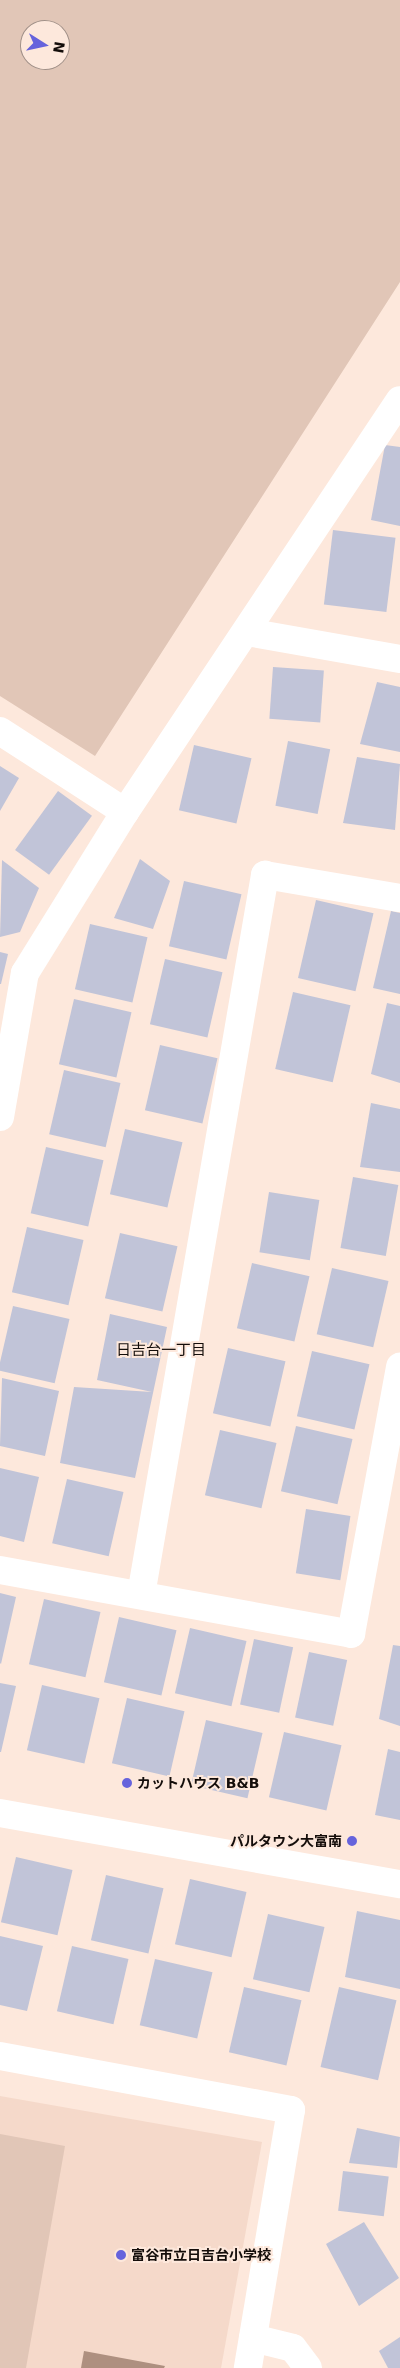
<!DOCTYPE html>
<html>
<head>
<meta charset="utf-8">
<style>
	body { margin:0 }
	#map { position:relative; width:400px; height:2368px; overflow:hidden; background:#fde8dc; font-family:"DejaVu Sans","Noto Sans JP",sans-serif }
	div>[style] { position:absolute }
	.built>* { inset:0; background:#f5d9ca }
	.green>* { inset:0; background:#e1c6b7 }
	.water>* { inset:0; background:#ae9080 }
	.building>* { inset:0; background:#c1c4d8; transform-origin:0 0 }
	.minor>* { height:28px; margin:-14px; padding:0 14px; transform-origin:14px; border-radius:14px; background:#fff }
	.tertiary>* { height:28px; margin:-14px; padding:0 14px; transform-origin:14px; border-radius:14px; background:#fff }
	.dots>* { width:14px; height:14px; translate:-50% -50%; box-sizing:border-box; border:2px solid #fde8dc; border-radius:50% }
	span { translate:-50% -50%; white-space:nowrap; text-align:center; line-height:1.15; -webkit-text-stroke:4px #fde8dc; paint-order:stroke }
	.poi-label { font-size:14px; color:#140d0a; font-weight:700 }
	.left { translate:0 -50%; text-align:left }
	.right { translate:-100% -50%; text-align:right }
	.neighbourhood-label { font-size:15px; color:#140d0a }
	.north { position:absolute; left:20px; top:20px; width:50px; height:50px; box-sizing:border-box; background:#fde8dc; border:1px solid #a09088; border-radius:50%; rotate:100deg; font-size:14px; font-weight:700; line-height:20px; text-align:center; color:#140d0a }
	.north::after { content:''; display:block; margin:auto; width:18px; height:22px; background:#6663dc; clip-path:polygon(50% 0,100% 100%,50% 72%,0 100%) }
</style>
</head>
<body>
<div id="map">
	<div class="built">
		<i style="clip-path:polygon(0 2096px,262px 2142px,221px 2368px,0 2368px)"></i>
	</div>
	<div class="green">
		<i style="clip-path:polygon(evenodd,0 0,400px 0,400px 282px,95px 756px,0 696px,0 0,30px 30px,60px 30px,60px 60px,30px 60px,30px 30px)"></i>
		<i style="clip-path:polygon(0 2134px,65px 2146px,26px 2368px,0 2368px)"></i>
	</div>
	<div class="water">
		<i style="clip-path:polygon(84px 2351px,165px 2366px,164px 2368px,81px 2368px)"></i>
	</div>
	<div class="building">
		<i style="clip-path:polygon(385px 445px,400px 447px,400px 526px,371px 520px)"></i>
		<i style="left:333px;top:530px;width:63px;height:75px;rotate:7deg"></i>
		<i style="left:273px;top:667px;width:51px;height:52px;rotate:4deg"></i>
		<i style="clip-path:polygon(377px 682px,400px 687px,400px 752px,360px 744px)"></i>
		<i style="left:288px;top:741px;width:43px;height:66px;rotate:11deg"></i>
		<i style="left:194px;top:745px;width:59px;height:67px;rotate:13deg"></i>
		<i style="clip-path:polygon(357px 757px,400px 764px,395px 830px,343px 823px)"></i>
		<i style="clip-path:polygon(0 766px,19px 778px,0 811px)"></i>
		<i style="left:58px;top:791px;width:42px;height:73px;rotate:36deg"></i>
		<i style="clip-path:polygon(140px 859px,170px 881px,153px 929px,114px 918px)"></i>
		<i style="clip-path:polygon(2px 860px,39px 888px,20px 932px,0 937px)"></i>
		<i style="left:184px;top:881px;width:59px;height:67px;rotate:13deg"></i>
		<i style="left:316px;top:900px;width:59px;height:80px;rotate:13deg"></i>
		<i style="clip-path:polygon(391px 911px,400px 913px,400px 994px,373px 988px)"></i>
		<i style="left:90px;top:924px;width:59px;height:67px;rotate:13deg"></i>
		<i style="clip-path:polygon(0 952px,8px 954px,1px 984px,0 984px)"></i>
		<i style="left:165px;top:959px;width:59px;height:67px;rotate:13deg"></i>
		<i style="left:293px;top:992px;width:59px;height:79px;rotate:13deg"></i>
		<i style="left:74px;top:999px;width:59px;height:67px;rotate:13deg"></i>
		<i style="clip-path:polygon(387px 1003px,400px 1006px,400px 1083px,371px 1074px)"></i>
		<i style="left:160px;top:1045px;width:59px;height:67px;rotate:13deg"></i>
		<i style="left:64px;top:1070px;width:58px;height:66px;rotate:13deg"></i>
		<i style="clip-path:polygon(371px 1103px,400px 1109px,400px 1172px,360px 1167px)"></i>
		<i style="left:125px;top:1129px;width:59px;height:67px;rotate:13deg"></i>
		<i style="left:46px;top:1147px;width:59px;height:68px;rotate:13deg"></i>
		<i style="left:353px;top:1177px;width:46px;height:72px;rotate:10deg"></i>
		<i style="left:269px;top:1192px;width:51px;height:61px;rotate:9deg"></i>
		<i style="left:27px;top:1227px;width:58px;height:67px;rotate:13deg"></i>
		<i style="left:120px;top:1233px;width:59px;height:67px;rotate:13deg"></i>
		<i style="left:252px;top:1263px;width:59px;height:67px;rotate:13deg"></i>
		<i style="left:332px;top:1268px;width:58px;height:68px;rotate:13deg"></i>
		<i style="left:13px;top:1306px;width:58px;height:66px;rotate:13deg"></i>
		<i style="clip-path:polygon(110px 1314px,167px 1327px,135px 1478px,60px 1463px,74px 1387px,152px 1392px,97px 1380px)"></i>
		<i style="left:228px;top:1348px;width:59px;height:67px;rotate:13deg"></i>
		<i style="left:312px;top:1351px;width:59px;height:67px;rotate:13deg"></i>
		<i style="clip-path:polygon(2px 1378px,59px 1391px,45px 1456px,0 1446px)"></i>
		<i style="left:296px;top:1426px;width:58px;height:67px;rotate:13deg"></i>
		<i style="left:220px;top:1430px;width:58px;height:67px;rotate:13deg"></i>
		<i style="clip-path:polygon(0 1468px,39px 1477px,24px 1542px,0 1536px)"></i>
		<i style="left:67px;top:1479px;width:58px;height:66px;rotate:13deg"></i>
		<i style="left:306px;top:1509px;width:45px;height:65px;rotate:9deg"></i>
		<i style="clip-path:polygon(0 1593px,16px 1597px,1px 1664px,0 1663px)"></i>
		<i style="left:44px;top:1599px;width:58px;height:67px;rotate:13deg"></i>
		<i style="left:119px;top:1617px;width:59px;height:67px;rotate:13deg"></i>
		<i style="left:190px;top:1628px;width:58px;height:67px;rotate:13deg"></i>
		<i style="left:254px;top:1639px;width:40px;height:67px;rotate:12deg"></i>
		<i style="clip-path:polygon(393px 1645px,400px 1646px,400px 1726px,379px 1719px)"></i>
		<i style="left:309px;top:1652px;width:39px;height:67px;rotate:12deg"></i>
		<i style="clip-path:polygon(0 1683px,16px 1686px,1px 1752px,0 1752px)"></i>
		<i style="left:42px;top:1685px;width:59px;height:67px;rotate:13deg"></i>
		<i style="left:127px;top:1698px;width:59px;height:67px;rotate:13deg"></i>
		<i style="left:206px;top:1720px;width:58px;height:67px;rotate:13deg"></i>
		<i style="left:284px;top:1732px;width:59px;height:67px;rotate:13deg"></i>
		<i style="clip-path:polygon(388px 1749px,400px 1752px,400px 1820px,375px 1815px)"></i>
		<i style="left:16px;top:1857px;width:58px;height:67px;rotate:13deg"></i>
		<i style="left:106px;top:1875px;width:59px;height:67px;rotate:13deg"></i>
		<i style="left:190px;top:1879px;width:58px;height:67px;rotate:13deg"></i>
		<i style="clip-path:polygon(357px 1911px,400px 1920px,400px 1989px,345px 1977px)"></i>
		<i style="left:268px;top:1914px;width:58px;height:67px;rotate:13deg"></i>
		<i style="clip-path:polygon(0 1936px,43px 1946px,27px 2011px,0 2005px)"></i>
		<i style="left:72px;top:1946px;width:58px;height:67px;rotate:13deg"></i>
		<i style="left:155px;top:1959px;width:59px;height:68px;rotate:13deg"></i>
		<i style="left:244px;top:1987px;width:59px;height:67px;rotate:13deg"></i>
		<i style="left:339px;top:1987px;width:59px;height:82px;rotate:13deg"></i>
		<i style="clip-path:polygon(357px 2128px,400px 2137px,397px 2168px,349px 2163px)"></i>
		<i style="left:343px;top:2171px;width:46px;height:40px;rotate:7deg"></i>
		<i style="clip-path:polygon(364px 2222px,399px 2278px,359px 2306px,326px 2244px)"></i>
		<i style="clip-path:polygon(400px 2337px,400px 2368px,388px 2368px,379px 2351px)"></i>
	</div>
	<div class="minor">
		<i style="left:247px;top:632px;width:155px;rotate:10deg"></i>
		<i style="left:0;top:731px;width:149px;rotate:32.9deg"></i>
		<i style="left:0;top:1117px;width:146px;rotate:-80.2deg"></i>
		<i style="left:25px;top:973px;width:190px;rotate:-58.2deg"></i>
		<i style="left:125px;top:812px;width:495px;rotate:-56.3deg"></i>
		<i style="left:0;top:1570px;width:357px;rotate:10.3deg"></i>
		<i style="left:351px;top:1634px;width:272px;rotate:-79.6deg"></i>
		<i style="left:141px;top:1595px;width:731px;rotate:-80.23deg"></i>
		<i style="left:265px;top:875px;width:137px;rotate:9.7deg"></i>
		<i style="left:0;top:2056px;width:296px;rotate:10.5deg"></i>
		<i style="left:291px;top:2110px;width:262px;rotate:99.5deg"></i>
		<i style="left:253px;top:2338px;width:41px;rotate:14deg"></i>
		<i style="left:293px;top:2348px;width:25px;rotate:53deg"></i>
	</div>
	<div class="tertiary">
		<i style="left:0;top:1813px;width:406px;rotate:10.1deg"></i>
	</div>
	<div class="dots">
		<i style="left:127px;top:1783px;background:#6663dc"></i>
		<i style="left:352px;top:1841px;background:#6663dc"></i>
		<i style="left:121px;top:2255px;background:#6663dc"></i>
	</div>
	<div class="poi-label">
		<span class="left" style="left:137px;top:1783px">カットハウス B&amp;B</span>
		<span class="right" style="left:342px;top:1841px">パルタウン大富南</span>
		<span class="left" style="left:131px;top:2255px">富谷市立日吉台小学校</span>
	</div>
	<div class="neighbourhood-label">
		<span style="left:161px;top:1351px">日吉台一丁目</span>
	</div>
	<div class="north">N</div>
</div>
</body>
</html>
